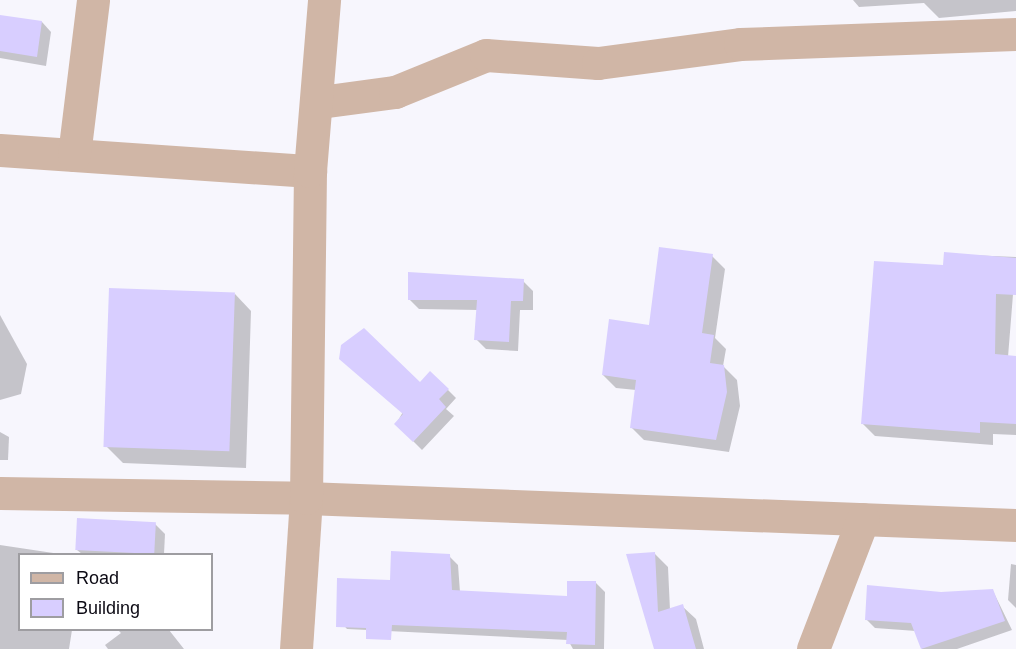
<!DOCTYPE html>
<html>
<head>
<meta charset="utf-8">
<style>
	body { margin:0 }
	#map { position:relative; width:1016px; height:649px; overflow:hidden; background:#f7f6fd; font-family:Arial,sans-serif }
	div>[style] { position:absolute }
	.shadow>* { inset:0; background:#0003 }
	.building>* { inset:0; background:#d8ceff; transform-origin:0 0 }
	.minor>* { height:33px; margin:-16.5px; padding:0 16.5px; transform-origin:16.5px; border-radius:16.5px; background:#d0b6a6 }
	span { translate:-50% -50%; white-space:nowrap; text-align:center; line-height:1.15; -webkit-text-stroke:4.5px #fff; paint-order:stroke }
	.legend { position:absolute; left:18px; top:553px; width:195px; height:78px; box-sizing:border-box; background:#fff; border:2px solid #9e9da1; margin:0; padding:8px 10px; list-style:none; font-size:18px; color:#0c0a14 }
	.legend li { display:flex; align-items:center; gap:12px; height:30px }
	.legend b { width:30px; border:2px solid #9e9da1 }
</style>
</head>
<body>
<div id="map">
	<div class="shadow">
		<i style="clip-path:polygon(853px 0,1016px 0,1016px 11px,939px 18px,924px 3px,859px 7px)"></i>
		<i style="clip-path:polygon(0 16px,42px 22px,51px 32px,46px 66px,0 58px)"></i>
		<i style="clip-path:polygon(946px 254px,1016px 257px,1008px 357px,1016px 357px,1016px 435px,993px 434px,993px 445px,875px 436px,862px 423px,945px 267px)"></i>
		<i style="clip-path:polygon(712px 256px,725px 269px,715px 338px,726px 349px,723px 366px,737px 380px,740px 406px,729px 452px,644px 440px,631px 427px,636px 390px,616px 388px,603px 375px)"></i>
		<i style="clip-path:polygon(523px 281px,533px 291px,533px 310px,520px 310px,518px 351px,486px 349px,476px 339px,478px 310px,419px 309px,409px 299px)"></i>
		<i style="clip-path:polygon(235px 294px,251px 311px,246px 468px,123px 463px,106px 446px)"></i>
		<i style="clip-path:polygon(0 315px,27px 364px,21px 394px,0 400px)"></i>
		<i style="clip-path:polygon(419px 384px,448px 390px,456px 398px,446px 409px,454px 416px,422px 450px,396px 424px)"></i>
		<i style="clip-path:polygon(0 432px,9px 437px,8px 460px,0 460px)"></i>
		<i style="clip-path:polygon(155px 524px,165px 534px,164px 554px,82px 554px,77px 550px)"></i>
		<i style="clip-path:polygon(0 545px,60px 554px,20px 554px,20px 630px,72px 630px,69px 649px,0 649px)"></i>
		<i style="clip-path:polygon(654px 553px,668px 567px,670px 610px,682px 606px,696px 619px,704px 649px,659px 649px)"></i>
		<i style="clip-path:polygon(449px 556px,458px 565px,460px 592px,569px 597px,596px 583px,605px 592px,604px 649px,573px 649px,568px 640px,347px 629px,338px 619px,391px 581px)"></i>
		<i style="clip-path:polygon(1011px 564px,1016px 565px,1016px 608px,1008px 600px)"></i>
		<i style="clip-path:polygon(993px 591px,1012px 630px,957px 649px,922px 649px,916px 631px,875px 628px,866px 619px,941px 593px)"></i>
		<i style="clip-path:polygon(118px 630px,169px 630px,184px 649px,108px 649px,105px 645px,121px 633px)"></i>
	</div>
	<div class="building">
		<i style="clip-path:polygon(0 15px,42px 21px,37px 57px,0 51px)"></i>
		<i style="clip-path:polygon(659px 247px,713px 254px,702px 333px,714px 335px,710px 363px,724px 365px,727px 392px,716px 440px,630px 428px,636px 380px,602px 375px,609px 319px,649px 325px)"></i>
		<i style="clip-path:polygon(944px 252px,1016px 258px,1016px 295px,996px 294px,995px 354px,1016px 356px,1016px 424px,980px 422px,980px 433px,861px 424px,874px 261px,943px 265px)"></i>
		<i style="clip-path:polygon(408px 272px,524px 279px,523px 301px,511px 301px,509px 342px,474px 340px,477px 300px,408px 300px)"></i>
		<i style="left:109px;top:288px;width:126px;height:159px;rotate:2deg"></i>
		<i style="clip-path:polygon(364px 328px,420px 382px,430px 371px,449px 389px,439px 399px,446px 407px,413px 442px,394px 424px,403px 414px,339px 359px,341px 345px)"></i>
		<i style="left:77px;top:518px;width:79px;height:32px;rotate:3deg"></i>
		<i style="clip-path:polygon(391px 551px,450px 554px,452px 590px,567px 596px,567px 581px,596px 581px,595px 645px,566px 644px,567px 632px,392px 625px,391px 640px,366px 639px,366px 628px,336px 627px,337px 578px,390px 580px)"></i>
		<i style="clip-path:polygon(655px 552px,658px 612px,683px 604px,696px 649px,654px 649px,626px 554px)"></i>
		<i style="clip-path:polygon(867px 585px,941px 592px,993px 589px,1005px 621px,921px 649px,911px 623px,865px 620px)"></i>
	</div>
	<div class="minor">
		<i style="left:320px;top:102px;width:76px;rotate:-7.6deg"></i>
		<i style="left:395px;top:92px;width:98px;rotate:-22.1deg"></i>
		<i style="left:486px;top:55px;width:112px;rotate:4.1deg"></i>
		<i style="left:598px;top:63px;width:143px;rotate:-7.6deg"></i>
		<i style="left:740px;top:44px;width:276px;rotate:-2.1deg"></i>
		<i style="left:0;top:150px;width:311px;rotate:3.9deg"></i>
		<i style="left:74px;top:155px;width:156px;rotate:-83deg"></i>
		<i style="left:0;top:493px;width:306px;rotate:0.9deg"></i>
		<i style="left:306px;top:498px;width:711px;rotate:2.18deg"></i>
		<i style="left:296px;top:649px;width:151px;rotate:-86.2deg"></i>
		<i style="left:306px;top:498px;width:327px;rotate:-89.3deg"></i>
		<i style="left:310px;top:171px;width:172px;rotate:-85.3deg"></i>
		<i style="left:813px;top:649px;width:139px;rotate:-69deg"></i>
	</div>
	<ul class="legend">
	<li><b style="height:8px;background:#d0b6a6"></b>Road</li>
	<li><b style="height:16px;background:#d8ceff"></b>Building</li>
	</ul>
</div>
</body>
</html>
